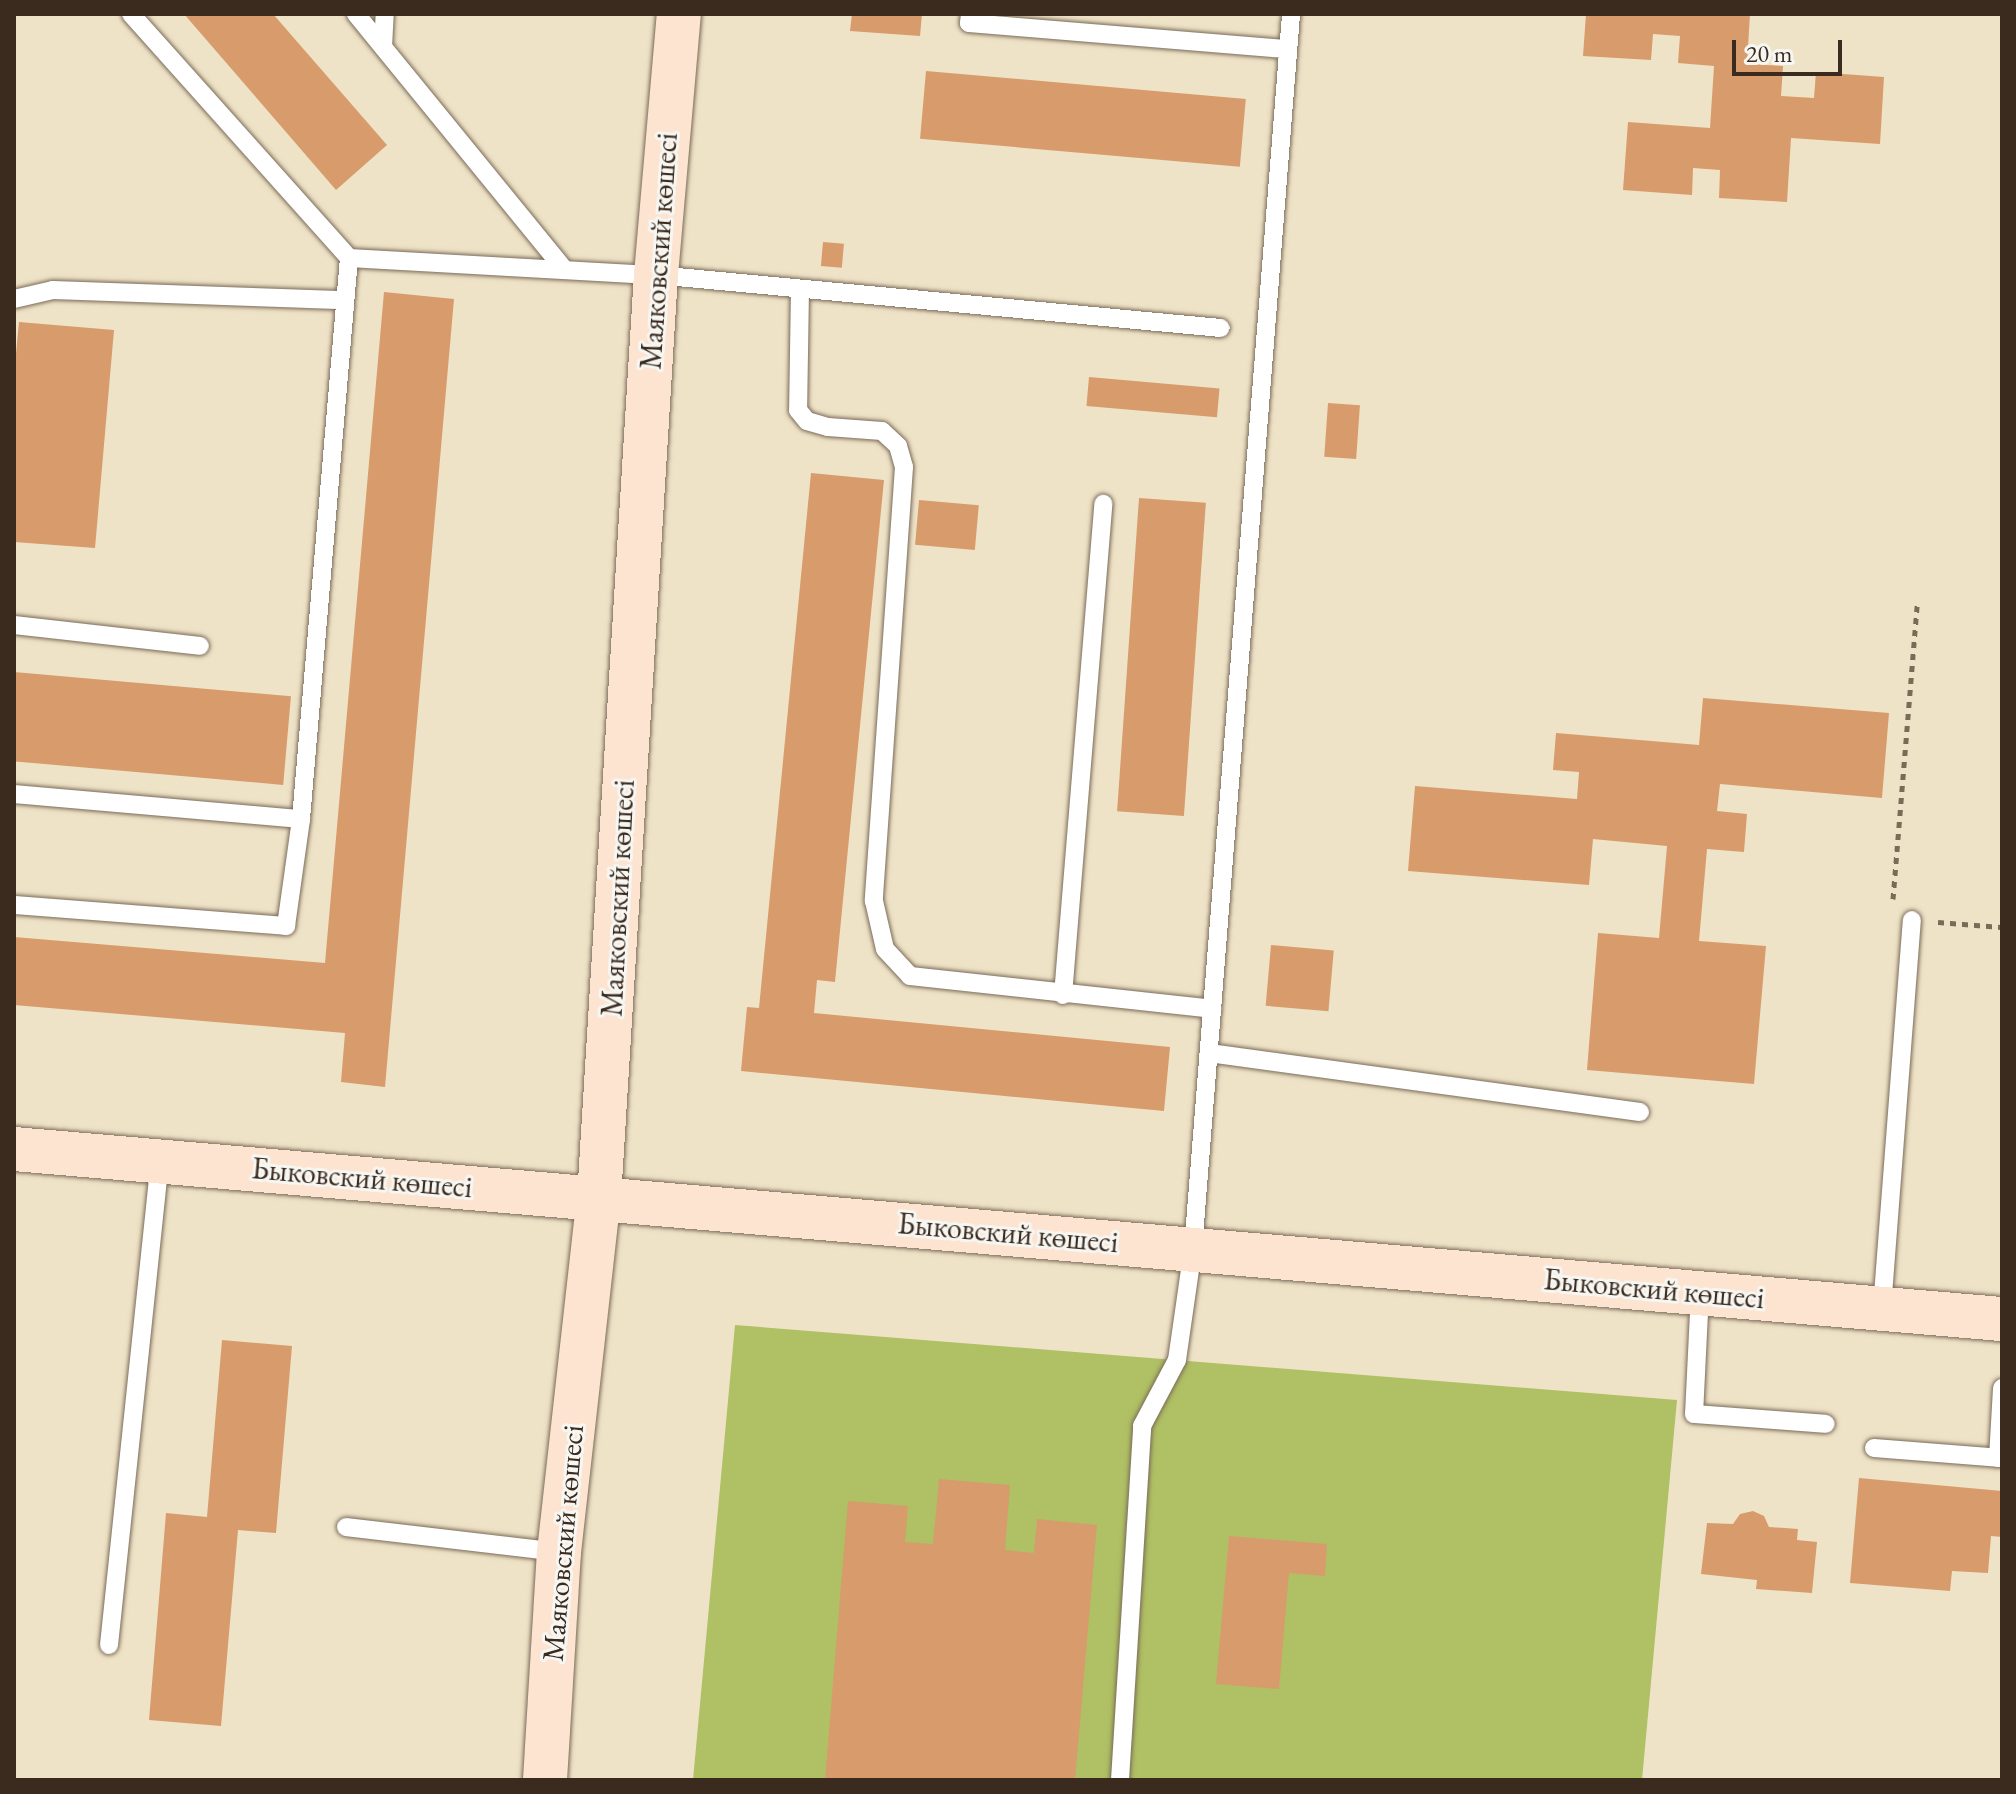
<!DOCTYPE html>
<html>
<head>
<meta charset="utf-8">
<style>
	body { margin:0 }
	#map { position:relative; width:2016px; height:1794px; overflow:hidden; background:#efe3c7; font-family:"EB Garamond",serif }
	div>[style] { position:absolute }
	.green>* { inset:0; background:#b0c064 }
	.building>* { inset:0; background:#d79b6c; transform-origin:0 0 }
	.path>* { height:5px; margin-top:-2.5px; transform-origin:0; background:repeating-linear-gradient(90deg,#7a6b59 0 6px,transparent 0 12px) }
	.roads { filter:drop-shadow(0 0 2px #7a6b59) drop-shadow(0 0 2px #7a6b59) }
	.lane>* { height:18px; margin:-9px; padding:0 9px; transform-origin:9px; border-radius:9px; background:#fff }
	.secondary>* { height:44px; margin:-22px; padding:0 22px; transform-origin:22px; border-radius:22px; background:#fde4d1 }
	span { translate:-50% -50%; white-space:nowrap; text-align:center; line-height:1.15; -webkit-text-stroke:6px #f6f6f2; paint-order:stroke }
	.street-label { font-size:30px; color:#3b2a1e }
	.frame { position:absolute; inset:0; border:16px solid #3b2a1e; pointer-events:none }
	.scale { position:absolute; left:1732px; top:40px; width:110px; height:36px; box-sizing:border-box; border:4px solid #3b2a1e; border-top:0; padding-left:10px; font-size:24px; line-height:28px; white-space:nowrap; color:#3b2a1e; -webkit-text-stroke:6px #f6f6f2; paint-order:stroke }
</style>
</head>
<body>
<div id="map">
	<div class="green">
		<i style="clip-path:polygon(735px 1325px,1677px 1400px,1642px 1780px,693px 1780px)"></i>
	</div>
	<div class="building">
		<i style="clip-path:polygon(184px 14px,273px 14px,387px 145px,336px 190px)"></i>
		<i style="clip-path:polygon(852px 14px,922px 14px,920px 36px,850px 31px)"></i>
		<i style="clip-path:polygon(1586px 14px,1750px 14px,1747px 64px,1783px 66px,1781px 96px,1814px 98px,1816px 72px,1884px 77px,1880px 144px,1791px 138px,1787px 202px,1719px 198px,1720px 170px,1693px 168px,1692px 195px,1623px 190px,1628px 122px,1710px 128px,1714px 66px,1678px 63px,1680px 36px,1653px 34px,1651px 60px,1583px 56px)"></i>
		<i style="left:926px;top:71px;width:321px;height:68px;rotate:5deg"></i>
		<i style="left:823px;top:242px;width:21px;height:24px;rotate:5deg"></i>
		<i style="clip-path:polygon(384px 292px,454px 299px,385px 1087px,341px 1082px,345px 1033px,14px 1005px,14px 937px,325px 963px)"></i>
		<i style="clip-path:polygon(19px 322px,114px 330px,95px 548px,14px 542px,14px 375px)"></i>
		<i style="left:1089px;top:377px;width:131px;height:29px;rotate:5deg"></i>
		<i style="left:1328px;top:403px;width:32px;height:54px;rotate:4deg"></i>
		<i style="clip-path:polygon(811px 473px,884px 480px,835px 982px,817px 980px,814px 1013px,1170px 1047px,1164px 1111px,741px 1071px,747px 1007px,759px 1008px)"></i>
		<i style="left:1139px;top:498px;width:67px;height:314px;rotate:4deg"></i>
		<i style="left:919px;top:500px;width:60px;height:45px;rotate:5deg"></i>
		<i style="left:14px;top:672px;width:278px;height:89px;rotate:5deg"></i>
		<i style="clip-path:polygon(1703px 698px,1889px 713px,1882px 798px,1720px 784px,1717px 811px,1747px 814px,1744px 852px,1707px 849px,1699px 941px,1766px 946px,1754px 1084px,1587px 1070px,1598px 933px,1659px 938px,1667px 846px,1593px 839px,1589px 885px,1408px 871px,1415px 786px,1577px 799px,1579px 772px,1553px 770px,1556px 733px,1699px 745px)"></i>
		<i style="left:1271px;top:945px;width:63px;height:61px;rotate:5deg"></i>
		<i style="clip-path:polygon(222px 1340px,292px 1346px,276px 1533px,238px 1530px,221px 1726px,149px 1720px,166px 1513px,207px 1517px)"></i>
		<i style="clip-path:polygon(1859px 1478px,2002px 1491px,2002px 1537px,1991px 1536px,1988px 1573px,1952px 1571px,1950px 1591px,1850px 1583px)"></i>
		<i style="clip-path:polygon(939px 1479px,1010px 1485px,1005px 1550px,1034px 1553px,1037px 1519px,1097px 1525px,1075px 1780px,825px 1780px,848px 1501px,908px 1506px,905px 1542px,933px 1544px)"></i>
		<i style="clip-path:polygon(1753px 1511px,1764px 1516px,1769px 1527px,1798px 1529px,1797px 1540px,1817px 1542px,1812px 1593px,1756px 1589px,1757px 1580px,1701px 1574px,1707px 1523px,1733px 1524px,1740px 1514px)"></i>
		<i style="clip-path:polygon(1229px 1536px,1327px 1544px,1325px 1576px,1289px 1573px,1279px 1689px,1216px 1684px)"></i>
	</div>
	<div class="path">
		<i style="left:1893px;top:899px;width:296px;rotate:-85.3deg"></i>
		<i style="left:1938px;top:922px;width:63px;rotate:4.5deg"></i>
	</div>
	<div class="roads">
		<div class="lane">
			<i style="left:131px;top:14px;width:327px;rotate:48.2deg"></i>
			<i style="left:349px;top:258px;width:307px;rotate:3.2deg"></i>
			<i style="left:656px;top:275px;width:567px;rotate:5.36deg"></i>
			<i style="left:356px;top:14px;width:330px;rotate:50.8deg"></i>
			<i style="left:970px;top:14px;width:9px;rotate:96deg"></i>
			<i style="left:969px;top:23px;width:320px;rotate:4.7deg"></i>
			<i style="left:383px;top:47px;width:33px;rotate:-87deg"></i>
			<i style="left:800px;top:289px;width:121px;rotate:90.9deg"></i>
			<i style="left:798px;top:410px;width:14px;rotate:51deg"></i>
			<i style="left:807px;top:421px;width:22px;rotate:16deg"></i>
			<i style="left:828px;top:427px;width:54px;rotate:4.2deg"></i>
			<i style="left:882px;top:431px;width:22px;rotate:43deg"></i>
			<i style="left:898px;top:446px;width:22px;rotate:74deg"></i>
			<i style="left:904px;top:467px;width:435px;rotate:94deg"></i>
			<i style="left:874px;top:901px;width:49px;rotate:77.1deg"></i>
			<i style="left:885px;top:949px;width:37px;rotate:47deg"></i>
			<i style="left:910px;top:976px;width:304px;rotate:6.2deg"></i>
			<i style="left:14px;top:299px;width:40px;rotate:-13deg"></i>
			<i style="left:53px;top:290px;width:292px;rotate:2deg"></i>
			<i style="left:14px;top:625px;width:187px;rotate:6.4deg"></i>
			<i style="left:14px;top:794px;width:288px;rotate:5deg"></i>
			<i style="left:14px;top:905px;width:273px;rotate:4.4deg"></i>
			<i style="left:286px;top:926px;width:108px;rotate:-82deg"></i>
			<i style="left:301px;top:819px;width:563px;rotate:-85.11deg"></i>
			<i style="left:1063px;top:995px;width:493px;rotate:-85.3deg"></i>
			<i style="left:1209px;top:1053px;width:435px;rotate:7.8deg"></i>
			<i style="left:1700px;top:1292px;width:122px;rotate:92.8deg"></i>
			<i style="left:1694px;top:1414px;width:132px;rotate:4.3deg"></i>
			<i style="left:1882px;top:1308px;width:389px;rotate:-85.6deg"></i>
			<i style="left:1874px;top:1448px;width:128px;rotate:4.5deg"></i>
			<i style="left:1998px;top:1458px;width:70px;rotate:-86.7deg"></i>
			<i style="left:346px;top:1527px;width:214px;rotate:6.7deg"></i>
			<i style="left:109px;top:1645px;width:487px;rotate:-84deg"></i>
			<i style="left:1120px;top:1780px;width:355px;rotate:-86.4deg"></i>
			<i style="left:1142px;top:1426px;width:75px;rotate:-62.1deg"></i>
			<i style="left:1177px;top:1360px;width:112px;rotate:-81.8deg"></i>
			<i style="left:1193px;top:1249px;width:1239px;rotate:-85.46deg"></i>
		</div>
		<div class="secondary">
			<i style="left:14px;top:1149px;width:1995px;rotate:4.89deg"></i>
			<i style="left:545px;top:1780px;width:228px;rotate:-86.5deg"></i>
			<i style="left:559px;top:1552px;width:356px;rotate:-83.6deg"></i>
			<i style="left:599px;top:1198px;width:925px;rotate:-86.47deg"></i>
			<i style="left:656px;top:275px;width:262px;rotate:-85deg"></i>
		</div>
	</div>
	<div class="street-label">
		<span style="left:659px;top:251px;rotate:-86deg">Маяковский көшесі</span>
		<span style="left:618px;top:898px;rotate:-87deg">Маяковский көшесі</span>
		<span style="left:362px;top:1178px;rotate:5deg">Быковский көшесі</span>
		<span style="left:1008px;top:1233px;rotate:5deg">Быковский көшесі</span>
		<span style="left:1654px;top:1289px;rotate:5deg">Быковский көшесі</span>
		<span style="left:563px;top:1543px;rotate:-85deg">Маяковский көшесі</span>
	</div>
	<div class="frame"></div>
	<div class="scale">20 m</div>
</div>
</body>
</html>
